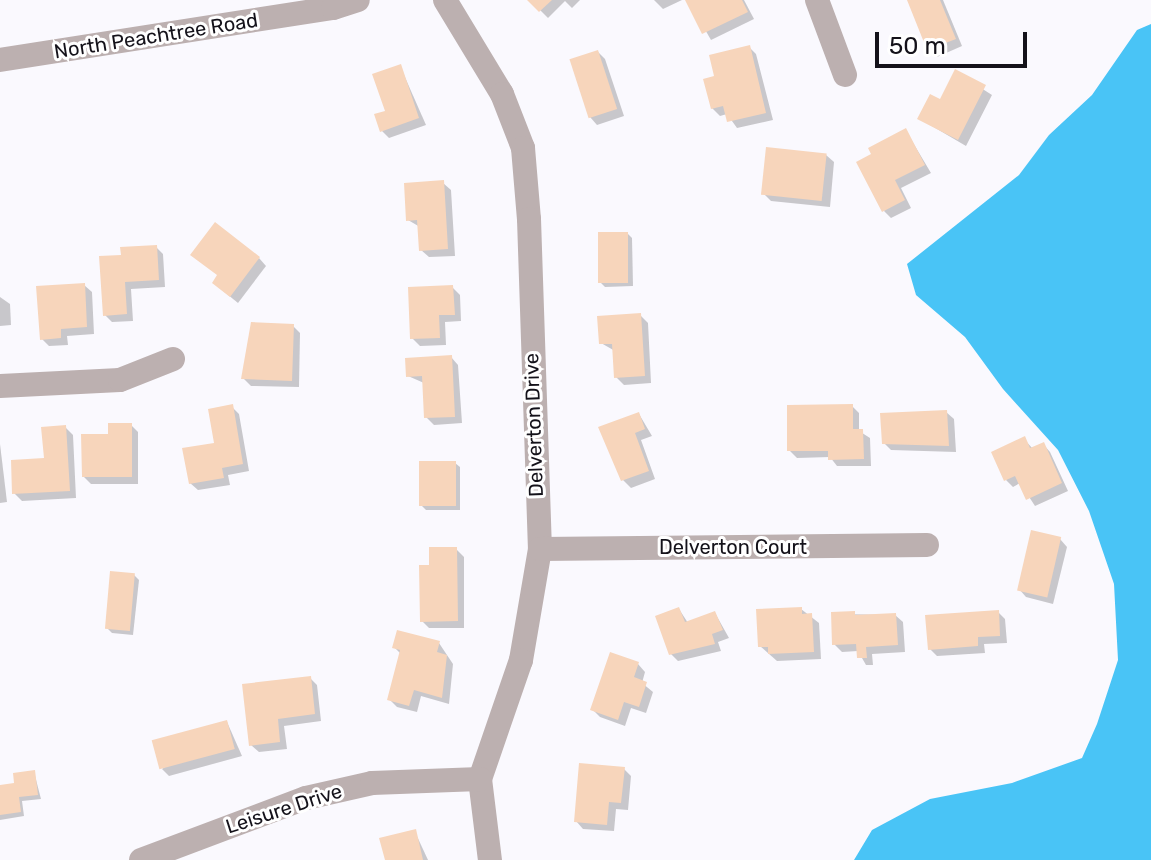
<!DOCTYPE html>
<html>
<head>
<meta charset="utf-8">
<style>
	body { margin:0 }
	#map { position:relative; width:1151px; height:860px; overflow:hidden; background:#faf9fe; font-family:Rubik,sans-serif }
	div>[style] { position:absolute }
	.water>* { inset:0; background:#49c4f6 }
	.shadow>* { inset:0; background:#0003 }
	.building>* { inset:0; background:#f7d5bb; transform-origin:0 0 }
	.minor>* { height:24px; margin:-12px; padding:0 12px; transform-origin:12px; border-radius:12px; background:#bcb0b0 }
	span { translate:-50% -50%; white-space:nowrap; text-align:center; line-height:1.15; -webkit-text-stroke:6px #fff; paint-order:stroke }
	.street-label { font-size:20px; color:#14121a }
	.scale { position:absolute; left:875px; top:32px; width:152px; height:36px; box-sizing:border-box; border:4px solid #14121a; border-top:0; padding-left:10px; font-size:24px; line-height:28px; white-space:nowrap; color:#14121a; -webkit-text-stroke:6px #fff; paint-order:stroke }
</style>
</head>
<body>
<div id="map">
	<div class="water">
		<i style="clip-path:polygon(1151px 24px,1151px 860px,854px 860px,872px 830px,930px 799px,1012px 783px,1082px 758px,1097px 724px,1118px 660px,1114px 584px,1089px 511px,1058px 450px,1003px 389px,965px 337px,916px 295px,907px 264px,1019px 175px,1049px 135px,1092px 95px,1137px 30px)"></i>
	</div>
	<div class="shadow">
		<i style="clip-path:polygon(530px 0,580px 0,572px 8px,565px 1px,548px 18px)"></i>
		<i style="clip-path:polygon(654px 0,682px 0,663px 9px)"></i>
		<i style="clip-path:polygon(688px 0,744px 0,754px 19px,711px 40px)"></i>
		<i style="clip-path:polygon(909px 0,943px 0,962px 46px,937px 57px)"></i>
		<i style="clip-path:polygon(749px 47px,756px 54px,773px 120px,737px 128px,727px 114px,720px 116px,712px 108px)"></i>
		<i style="clip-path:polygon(598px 52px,605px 59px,624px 116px,597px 125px,590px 117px)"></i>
		<i style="clip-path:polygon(400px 66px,426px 125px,389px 138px,382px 131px)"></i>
		<i style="clip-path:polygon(956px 72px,992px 95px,966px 146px,920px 119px,940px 102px)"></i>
		<i style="clip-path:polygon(906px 131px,931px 173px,901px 188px,911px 208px,891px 218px,884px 211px)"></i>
		<i style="clip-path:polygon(826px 155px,834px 162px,830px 207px,771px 201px,764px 194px)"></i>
		<i style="clip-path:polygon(443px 183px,451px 190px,455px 256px,429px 257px,421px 250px,420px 227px,408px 220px)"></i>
		<i style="clip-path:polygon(628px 234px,632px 238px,633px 286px,605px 287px,600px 282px)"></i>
		<i style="clip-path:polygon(156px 247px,163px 254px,165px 287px,131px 289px,133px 321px,112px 322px,105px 315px,123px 257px)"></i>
		<i style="clip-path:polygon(259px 258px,266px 266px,238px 303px,222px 290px)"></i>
		<i style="clip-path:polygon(84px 285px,92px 292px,94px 334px,67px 336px,68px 345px,49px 346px,42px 339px)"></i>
		<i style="clip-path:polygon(452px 287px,460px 295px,461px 321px,445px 322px,446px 345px,420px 346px,412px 338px)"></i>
		<i style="clip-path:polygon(0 297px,10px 304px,11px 325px,0 326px)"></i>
		<i style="clip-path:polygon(640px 315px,648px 323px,651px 383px,624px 385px,616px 377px,615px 351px,601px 343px)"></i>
		<i style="clip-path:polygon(293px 326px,300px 333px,299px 387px,251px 386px,244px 379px)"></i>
		<i style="clip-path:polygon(451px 357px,458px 365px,462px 423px,434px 425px,426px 417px,424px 383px,408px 376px)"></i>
		<i style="clip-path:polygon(852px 406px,859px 413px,859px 431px,870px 438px,871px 466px,837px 466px,830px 457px,797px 458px,789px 450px)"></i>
		<i style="clip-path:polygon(232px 407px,239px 414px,249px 471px,228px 475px,230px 485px,198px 490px,190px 483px,216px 444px)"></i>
		<i style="clip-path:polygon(946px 412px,954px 419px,956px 452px,891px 450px,884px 443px)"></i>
		<i style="clip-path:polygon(639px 414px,652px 436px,641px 440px,655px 479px,631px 488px,623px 480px)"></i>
		<i style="clip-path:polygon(131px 425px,138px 432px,138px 484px,91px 484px,84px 477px,110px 436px)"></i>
		<i style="clip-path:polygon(65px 427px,73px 435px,76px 498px,22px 501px,14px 493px,46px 460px)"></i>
		<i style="clip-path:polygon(1024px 439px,1033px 449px,1043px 444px,1050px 452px,1068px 491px,1035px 506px,1020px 483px,1013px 487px,1006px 480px)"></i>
		<i style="clip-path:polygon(0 444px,7px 502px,0 503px)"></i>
		<i style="clip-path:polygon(455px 463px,460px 467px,460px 510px,426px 510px,421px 505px)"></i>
		<i style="clip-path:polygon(1060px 539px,1067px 547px,1053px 604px,1026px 597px,1019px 589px)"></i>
		<i style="clip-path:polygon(456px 549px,464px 557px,464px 628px,429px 628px,422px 621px,431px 567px)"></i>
		<i style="clip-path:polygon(134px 575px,139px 580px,133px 635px,112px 633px,107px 628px)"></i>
		<i style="clip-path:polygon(679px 609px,688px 623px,715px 613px,729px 638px,718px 642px,721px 651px,678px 661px,671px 654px)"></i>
		<i style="clip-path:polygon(801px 609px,819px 623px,821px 659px,777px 661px,760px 646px)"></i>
		<i style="clip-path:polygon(998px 612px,1005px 619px,1007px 643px,984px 644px,985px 653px,937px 656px,930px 649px)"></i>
		<i style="clip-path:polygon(833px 614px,895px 615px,903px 622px,905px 652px,872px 654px,873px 665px,866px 665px,858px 651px,842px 652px,834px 644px)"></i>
		<i style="clip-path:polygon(439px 643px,453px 664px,449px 704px,421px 696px,417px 712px,397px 707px,389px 699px,401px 654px,394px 647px)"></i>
		<i style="clip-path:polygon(638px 664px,645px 672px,642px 683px,653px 692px,646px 713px,631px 708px,625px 726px,600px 717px,592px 709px)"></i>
		<i style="clip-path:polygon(310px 678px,317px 685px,321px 721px,284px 726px,287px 749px,259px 752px,251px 745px)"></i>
		<i style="clip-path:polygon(227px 722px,242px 756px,169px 776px,162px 769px)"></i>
		<i style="clip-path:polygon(624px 769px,631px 776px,628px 810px,616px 809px,614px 831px,583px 829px,576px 821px)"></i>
		<i style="clip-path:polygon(34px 772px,41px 799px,22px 801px,24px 816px,0 820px,0 787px,17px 784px)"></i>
		<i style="clip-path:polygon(415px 832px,428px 860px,387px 860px)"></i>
	</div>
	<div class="building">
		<i style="clip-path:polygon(527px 0,552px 0,539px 12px)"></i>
		<i style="clip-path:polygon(685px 0,742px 0,748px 12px,702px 34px)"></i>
		<i style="clip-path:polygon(907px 0,940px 0,956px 39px,927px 50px)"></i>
		<i style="clip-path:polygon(750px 45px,766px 113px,727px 122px,723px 106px,711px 109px,703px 79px,714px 76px,709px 55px)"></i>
		<i style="left:598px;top:50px;width:62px;height:30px;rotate:72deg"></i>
		<i style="clip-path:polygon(401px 64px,419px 118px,380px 132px,374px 114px,385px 111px,372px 74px)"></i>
		<i style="clip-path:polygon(955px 69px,986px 85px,958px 140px,917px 119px,930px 94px,940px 99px)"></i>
		<i style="clip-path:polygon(906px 128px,925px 165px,895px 180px,905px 200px,882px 212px,856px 162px,871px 154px,868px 148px)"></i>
		<i style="left:766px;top:147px;width:61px;height:48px;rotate:6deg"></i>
		<i style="clip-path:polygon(444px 180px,448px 249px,419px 251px,417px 220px,406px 221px,404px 183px)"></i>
		<i style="clip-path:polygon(215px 222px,260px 257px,230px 297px,212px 283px,217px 275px,190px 255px)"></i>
		<i style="left:598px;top:232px;width:30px;height:51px"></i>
		<i style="clip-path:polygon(157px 245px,159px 280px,125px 282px,127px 314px,103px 316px,99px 256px,121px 255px,120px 247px)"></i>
		<i style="clip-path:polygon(85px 283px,87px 327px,61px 329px,61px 338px,40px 340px,36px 286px)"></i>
		<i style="clip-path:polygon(453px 285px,455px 315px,439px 315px,440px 338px,410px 339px,408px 287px)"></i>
		<i style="clip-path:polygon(641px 313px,645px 376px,614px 378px,612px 344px,599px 344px,597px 316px)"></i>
		<i style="clip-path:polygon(251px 322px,294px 324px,292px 381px,241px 379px)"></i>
		<i style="clip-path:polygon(452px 355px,455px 417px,424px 418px,422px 376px,406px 377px,405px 358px)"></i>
		<i style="clip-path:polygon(233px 404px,243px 464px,222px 468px,224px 478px,189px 484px,182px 448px,214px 443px,208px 409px)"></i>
		<i style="clip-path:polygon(853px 404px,853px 429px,863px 429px,864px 459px,828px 460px,828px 451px,787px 451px,787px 405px)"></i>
		<i style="clip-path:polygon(947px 410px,949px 446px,882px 444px,880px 413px)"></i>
		<i style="clip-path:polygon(639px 412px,645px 429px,635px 433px,649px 471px,621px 481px,598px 427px)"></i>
		<i style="clip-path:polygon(108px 423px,132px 423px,132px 477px,82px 477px,81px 434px,108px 434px)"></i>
		<i style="clip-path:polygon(66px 425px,70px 491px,12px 494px,11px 460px,44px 458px,41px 427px)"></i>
		<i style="clip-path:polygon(1025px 436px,1030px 448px,1044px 442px,1062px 483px,1026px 500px,1015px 476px,1004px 481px,991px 452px)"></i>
		<i style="left:419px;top:461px;width:37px;height:45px"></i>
		<i style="left:1031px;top:530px;width:31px;height:62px;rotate:13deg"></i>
		<i style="clip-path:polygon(429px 547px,457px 547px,458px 621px,420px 622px,419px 565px,429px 565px)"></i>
		<i style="left:110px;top:571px;width:25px;height:58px;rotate:5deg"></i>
		<i style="clip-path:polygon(679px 607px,685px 622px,715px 611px,723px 630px,712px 634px,715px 644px,669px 655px,655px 616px)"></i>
		<i style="clip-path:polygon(802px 607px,802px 614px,812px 613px,814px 652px,768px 654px,768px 647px,758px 647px,756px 609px)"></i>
		<i style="clip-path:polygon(999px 610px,1000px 636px,978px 637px,978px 646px,928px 650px,925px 615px)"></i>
		<i style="clip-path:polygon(855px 611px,855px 615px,896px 613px,898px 645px,866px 647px,867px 658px,857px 658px,856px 644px,832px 645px,831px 612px)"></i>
		<i style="clip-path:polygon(397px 630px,440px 641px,437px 652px,447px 655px,442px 698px,414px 690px,409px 706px,387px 700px,400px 650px,392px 648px)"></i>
		<i style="clip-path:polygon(610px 652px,639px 662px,634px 677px,647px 682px,639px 707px,624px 702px,618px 720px,590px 710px)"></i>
		<i style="clip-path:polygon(311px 676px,315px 714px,278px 719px,280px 742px,249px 746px,242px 684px)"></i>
		<i style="left:227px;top:720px;width:30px;height:78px;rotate:75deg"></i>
		<i style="clip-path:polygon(579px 763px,625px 767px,621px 803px,609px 802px,607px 825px,574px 822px)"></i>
		<i style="clip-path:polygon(35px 770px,38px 795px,19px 797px,21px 812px,0 815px,0 785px,14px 783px,13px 773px)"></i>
		<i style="clip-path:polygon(416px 829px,423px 860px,385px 860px,379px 838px)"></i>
	</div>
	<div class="minor">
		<i style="left:445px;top:0;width:110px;rotate:58.8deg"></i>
		<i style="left:502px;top:94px;width:58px;rotate:68.7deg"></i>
		<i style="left:523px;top:148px;width:71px;rotate:85.2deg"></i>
		<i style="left:529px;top:219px;width:330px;rotate:88.1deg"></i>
		<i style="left:540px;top:549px;width:113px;rotate:99.7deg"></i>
		<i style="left:521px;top:660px;width:126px;rotate:109deg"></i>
		<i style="left:480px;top:779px;width:82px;rotate:83deg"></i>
		<i style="left:817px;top:0;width:80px;rotate:69.5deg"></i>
		<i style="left:0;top:60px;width:337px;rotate:-8.9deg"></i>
		<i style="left:333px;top:8px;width:26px;rotate:-18deg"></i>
		<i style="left:0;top:386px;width:120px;rotate:-2.9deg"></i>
		<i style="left:120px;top:380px;width:57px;rotate:-21.6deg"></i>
		<i style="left:540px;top:549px;width:387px;rotate:-0.6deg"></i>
		<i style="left:141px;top:860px;width:176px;rotate:-20.6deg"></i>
		<i style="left:306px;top:798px;width:68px;rotate:-12.8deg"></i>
		<i style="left:372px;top:783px;width:108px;rotate:-2.1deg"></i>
	</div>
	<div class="street-label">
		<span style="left:156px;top:36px;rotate:-9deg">North Peachtree Road</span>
		<span style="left:534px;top:425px;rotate:-92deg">Delverton Drive</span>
		<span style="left:733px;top:547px">Delverton Court</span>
		<span style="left:284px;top:809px;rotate:-18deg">Leisure Drive</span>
	</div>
	<div class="scale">50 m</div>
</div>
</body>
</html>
